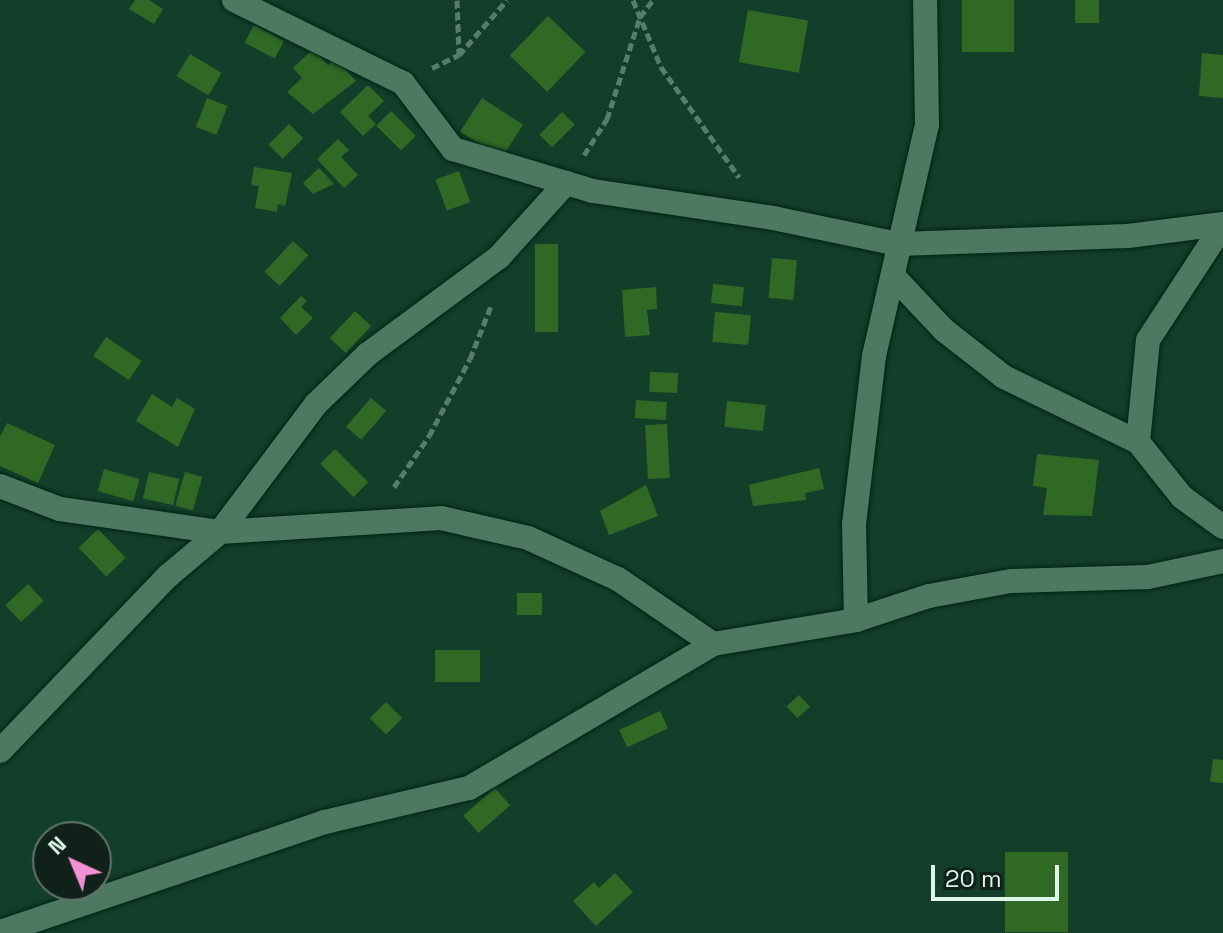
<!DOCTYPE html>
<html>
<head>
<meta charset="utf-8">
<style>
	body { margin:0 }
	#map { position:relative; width:1223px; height:933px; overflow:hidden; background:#133f2a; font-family:"Space Grotesk",sans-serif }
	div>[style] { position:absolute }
	.building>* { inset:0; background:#306923; transform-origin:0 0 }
	.path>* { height:5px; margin-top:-2.5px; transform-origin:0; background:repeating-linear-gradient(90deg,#587d6b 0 8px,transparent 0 12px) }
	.roads { filter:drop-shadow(0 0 2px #022315) drop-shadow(0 0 2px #022315) }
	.street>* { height:24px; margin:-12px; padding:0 12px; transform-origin:12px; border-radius:12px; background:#4d7862 }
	span { translate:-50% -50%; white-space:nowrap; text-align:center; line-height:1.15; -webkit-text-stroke:8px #0f2118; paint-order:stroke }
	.north { position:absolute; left:32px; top:821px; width:80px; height:80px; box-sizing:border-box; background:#0f2118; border:2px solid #61756b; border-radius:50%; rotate:316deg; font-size:22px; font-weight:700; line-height:32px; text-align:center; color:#ddf4e7 }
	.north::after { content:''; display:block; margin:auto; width:28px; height:36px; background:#f491d4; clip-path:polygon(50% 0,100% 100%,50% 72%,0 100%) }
	.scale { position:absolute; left:931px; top:865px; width:128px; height:36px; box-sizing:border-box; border:4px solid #ddf4e7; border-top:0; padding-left:10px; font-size:24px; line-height:28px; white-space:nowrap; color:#ddf4e7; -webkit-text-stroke:6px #0f2118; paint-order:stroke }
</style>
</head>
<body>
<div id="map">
	<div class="building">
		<i style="clip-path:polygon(135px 0,149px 0,163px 9px,154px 24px,129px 9px)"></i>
		<i style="left:962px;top:0;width:52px;height:52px"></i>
		<i style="left:1075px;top:0;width:24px;height:23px"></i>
		<i style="left:748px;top:10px;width:61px;height:53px;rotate:10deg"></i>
		<i style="left:548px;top:16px;width:52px;height:55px;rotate:44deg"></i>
		<i style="left:254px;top:25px;width:34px;height:20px;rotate:28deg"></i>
		<i style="clip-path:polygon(313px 49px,328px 65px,335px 58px,356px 81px,313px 114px,287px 92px,302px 78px,293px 68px)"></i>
		<i style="clip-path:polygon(1202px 53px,1223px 55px,1223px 98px,1199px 96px)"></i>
		<i style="left:190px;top:54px;width:37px;height:26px;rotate:31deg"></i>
		<i style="clip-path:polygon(368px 85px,384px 101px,368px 116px,376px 124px,363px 136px,340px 112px)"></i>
		<i style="left:207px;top:98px;width:22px;height:31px;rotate:21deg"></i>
		<i style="left:482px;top:98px;width:49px;height:40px;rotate:33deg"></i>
		<i style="left:391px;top:111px;width:35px;height:21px;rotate:45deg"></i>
		<i style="left:562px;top:112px;width:18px;height:32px;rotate:45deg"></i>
		<i style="left:289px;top:124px;width:20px;height:29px;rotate:45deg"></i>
		<i style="clip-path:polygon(338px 139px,349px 150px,341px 157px,358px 175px,344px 188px,317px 159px)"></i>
		<i style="clip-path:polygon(254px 167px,292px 173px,285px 206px,278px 204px,277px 212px,255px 208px,259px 186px,251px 185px)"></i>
		<i style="clip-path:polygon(319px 168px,334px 184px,313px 194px,303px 183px)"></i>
		<i style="left:459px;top:171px;width:33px;height:25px;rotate:70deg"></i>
		<i style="left:293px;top:241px;width:21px;height:42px;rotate:43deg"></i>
		<i style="left:535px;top:244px;width:23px;height:88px"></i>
		<i style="left:772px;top:258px;width:25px;height:40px;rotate:5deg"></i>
		<i style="left:713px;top:284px;width:31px;height:19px;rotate:6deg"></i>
		<i style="clip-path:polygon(656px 287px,657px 309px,647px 310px,650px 335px,625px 337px,622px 290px)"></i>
		<i style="clip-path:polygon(301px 296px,307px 301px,301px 307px,313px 318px,296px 335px,280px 318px)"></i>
		<i style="left:355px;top:311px;width:22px;height:37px;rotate:43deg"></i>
		<i style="left:715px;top:312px;width:36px;height:30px;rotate:5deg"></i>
		<i style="left:106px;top:337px;width:43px;height:23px;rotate:34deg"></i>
		<i style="left:650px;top:372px;width:28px;height:20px;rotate:2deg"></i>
		<i style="clip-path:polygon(152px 394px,172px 407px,177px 398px,195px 409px,178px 447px,136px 421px)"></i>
		<i style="left:371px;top:398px;width:20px;height:38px;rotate:41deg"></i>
		<i style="left:636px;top:400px;width:31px;height:18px;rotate:4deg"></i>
		<i style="left:727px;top:401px;width:39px;height:26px;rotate:6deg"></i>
		<i style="clip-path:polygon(7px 423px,55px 445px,38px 483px,0 466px,0 437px)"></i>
		<i style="left:667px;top:424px;width:54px;height:22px;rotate:87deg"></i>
		<i style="left:335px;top:449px;width:47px;height:21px;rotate:45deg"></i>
		<i style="clip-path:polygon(1037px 454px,1099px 460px,1092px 516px,1043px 515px,1047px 488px,1033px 486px)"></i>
		<i style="clip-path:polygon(819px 468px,824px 489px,805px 493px,806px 500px,753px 506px,749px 485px)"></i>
		<i style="left:104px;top:469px;width:37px;height:23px;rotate:16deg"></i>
		<i style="left:149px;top:472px;width:31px;height:27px;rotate:13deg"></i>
		<i style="left:185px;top:472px;width:18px;height:35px;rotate:16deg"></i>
		<i style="clip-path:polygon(646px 485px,658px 516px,609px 535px,600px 511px)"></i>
		<i style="left:98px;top:529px;width:40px;height:27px;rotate:46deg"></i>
		<i style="left:28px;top:584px;width:23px;height:31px;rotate:47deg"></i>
		<i style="left:542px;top:593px;width:22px;height:25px;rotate:90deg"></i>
		<i style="left:435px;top:650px;width:45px;height:32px"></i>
		<i style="left:799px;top:695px;width:16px;height:17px;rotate:47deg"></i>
		<i style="left:386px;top:702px;width:23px;height:23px;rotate:45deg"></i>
		<i style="left:660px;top:711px;width:19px;height:45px;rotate:65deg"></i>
		<i style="clip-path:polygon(1213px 759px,1223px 760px,1223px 783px,1210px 782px)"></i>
		<i style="left:495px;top:788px;width:23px;height:42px;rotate:49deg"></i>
		<i style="left:1068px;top:852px;width:80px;height:63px;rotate:90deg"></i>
		<i style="clip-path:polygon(615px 873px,633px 892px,596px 926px,573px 901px,594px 882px,599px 888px)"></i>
	</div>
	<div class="path">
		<i style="left:457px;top:0;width:54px;rotate:87.9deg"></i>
		<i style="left:633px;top:0;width:73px;rotate:67.3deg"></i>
		<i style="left:661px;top:67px;width:135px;rotate:54.7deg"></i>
		<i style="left:432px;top:68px;width:30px;rotate:-26deg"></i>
		<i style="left:459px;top:55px;width:73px;rotate:-48.9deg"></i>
		<i style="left:584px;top:155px;width:43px;rotate:-57.4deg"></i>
		<i style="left:607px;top:119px;width:107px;rotate:-72.1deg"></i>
		<i style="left:640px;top:17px;width:21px;rotate:-53deg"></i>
		<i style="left:394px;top:487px;width:62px;rotate:-55.5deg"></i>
		<i style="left:429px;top:436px;width:87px;rotate:-62deg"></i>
		<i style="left:470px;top:359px;width:57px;rotate:-68.4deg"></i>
	</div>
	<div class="roads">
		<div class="street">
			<i style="left:234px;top:0;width:188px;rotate:26.2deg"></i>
			<i style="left:403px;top:83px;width:83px;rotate:52.9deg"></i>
			<i style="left:453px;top:149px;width:146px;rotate:16.7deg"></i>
			<i style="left:593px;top:191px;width:182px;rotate:8.5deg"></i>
			<i style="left:773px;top:218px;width:129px;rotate:11.7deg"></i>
			<i style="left:899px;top:244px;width:229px;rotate:-2deg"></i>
			<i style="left:1128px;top:236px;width:96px;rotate:-7.2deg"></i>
			<i style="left:1223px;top:225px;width:137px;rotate:123.1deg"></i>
			<i style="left:1148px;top:340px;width:102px;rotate:95.6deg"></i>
			<i style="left:1138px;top:442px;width:70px;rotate:51.3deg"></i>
			<i style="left:1182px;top:497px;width:51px;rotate:36.2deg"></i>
			<i style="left:894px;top:277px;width:73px;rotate:46.7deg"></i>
			<i style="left:944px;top:330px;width:76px;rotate:38.1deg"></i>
			<i style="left:1004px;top:377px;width:149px;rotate:25.9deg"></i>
			<i style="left:0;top:486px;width:64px;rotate:21deg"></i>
			<i style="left:60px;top:509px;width:162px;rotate:8.2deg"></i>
			<i style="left:220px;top:532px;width:221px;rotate:-3.6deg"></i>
			<i style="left:441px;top:518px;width:89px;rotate:12.9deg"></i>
			<i style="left:528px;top:538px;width:99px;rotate:24.5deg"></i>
			<i style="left:618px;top:579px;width:115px;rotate:34.4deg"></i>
			<i style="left:856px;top:620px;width:96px;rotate:-91.2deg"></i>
			<i style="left:854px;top:524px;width:169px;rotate:-83.2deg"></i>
			<i style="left:874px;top:356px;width:237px;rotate:-77.1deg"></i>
			<i style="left:927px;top:125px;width:125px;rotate:-90.9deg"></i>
			<i style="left:0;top:751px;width:243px;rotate:-46.2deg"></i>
			<i style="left:168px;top:576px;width:68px;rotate:-40.2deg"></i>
			<i style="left:220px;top:532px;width:160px;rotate:-53.1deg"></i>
			<i style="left:316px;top:404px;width:72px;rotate:-43.9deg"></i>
			<i style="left:368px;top:354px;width:163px;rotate:-36.5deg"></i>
			<i style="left:499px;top:257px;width:100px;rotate:-47.8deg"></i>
			<i style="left:0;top:932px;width:343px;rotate:-18.7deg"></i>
			<i style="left:325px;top:822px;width:148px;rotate:-13.3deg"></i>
			<i style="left:469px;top:788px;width:283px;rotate:-30.5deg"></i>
			<i style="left:713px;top:644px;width:145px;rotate:-9.5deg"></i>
			<i style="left:856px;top:620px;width:77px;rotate:-18.2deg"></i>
			<i style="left:929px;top:596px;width:83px;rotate:-10.4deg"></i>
			<i style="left:1011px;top:581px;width:137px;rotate:-1.7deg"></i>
			<i style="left:1148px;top:577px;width:77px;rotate:-12deg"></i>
		</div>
	</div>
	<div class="north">N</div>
	<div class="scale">20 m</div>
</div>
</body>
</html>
